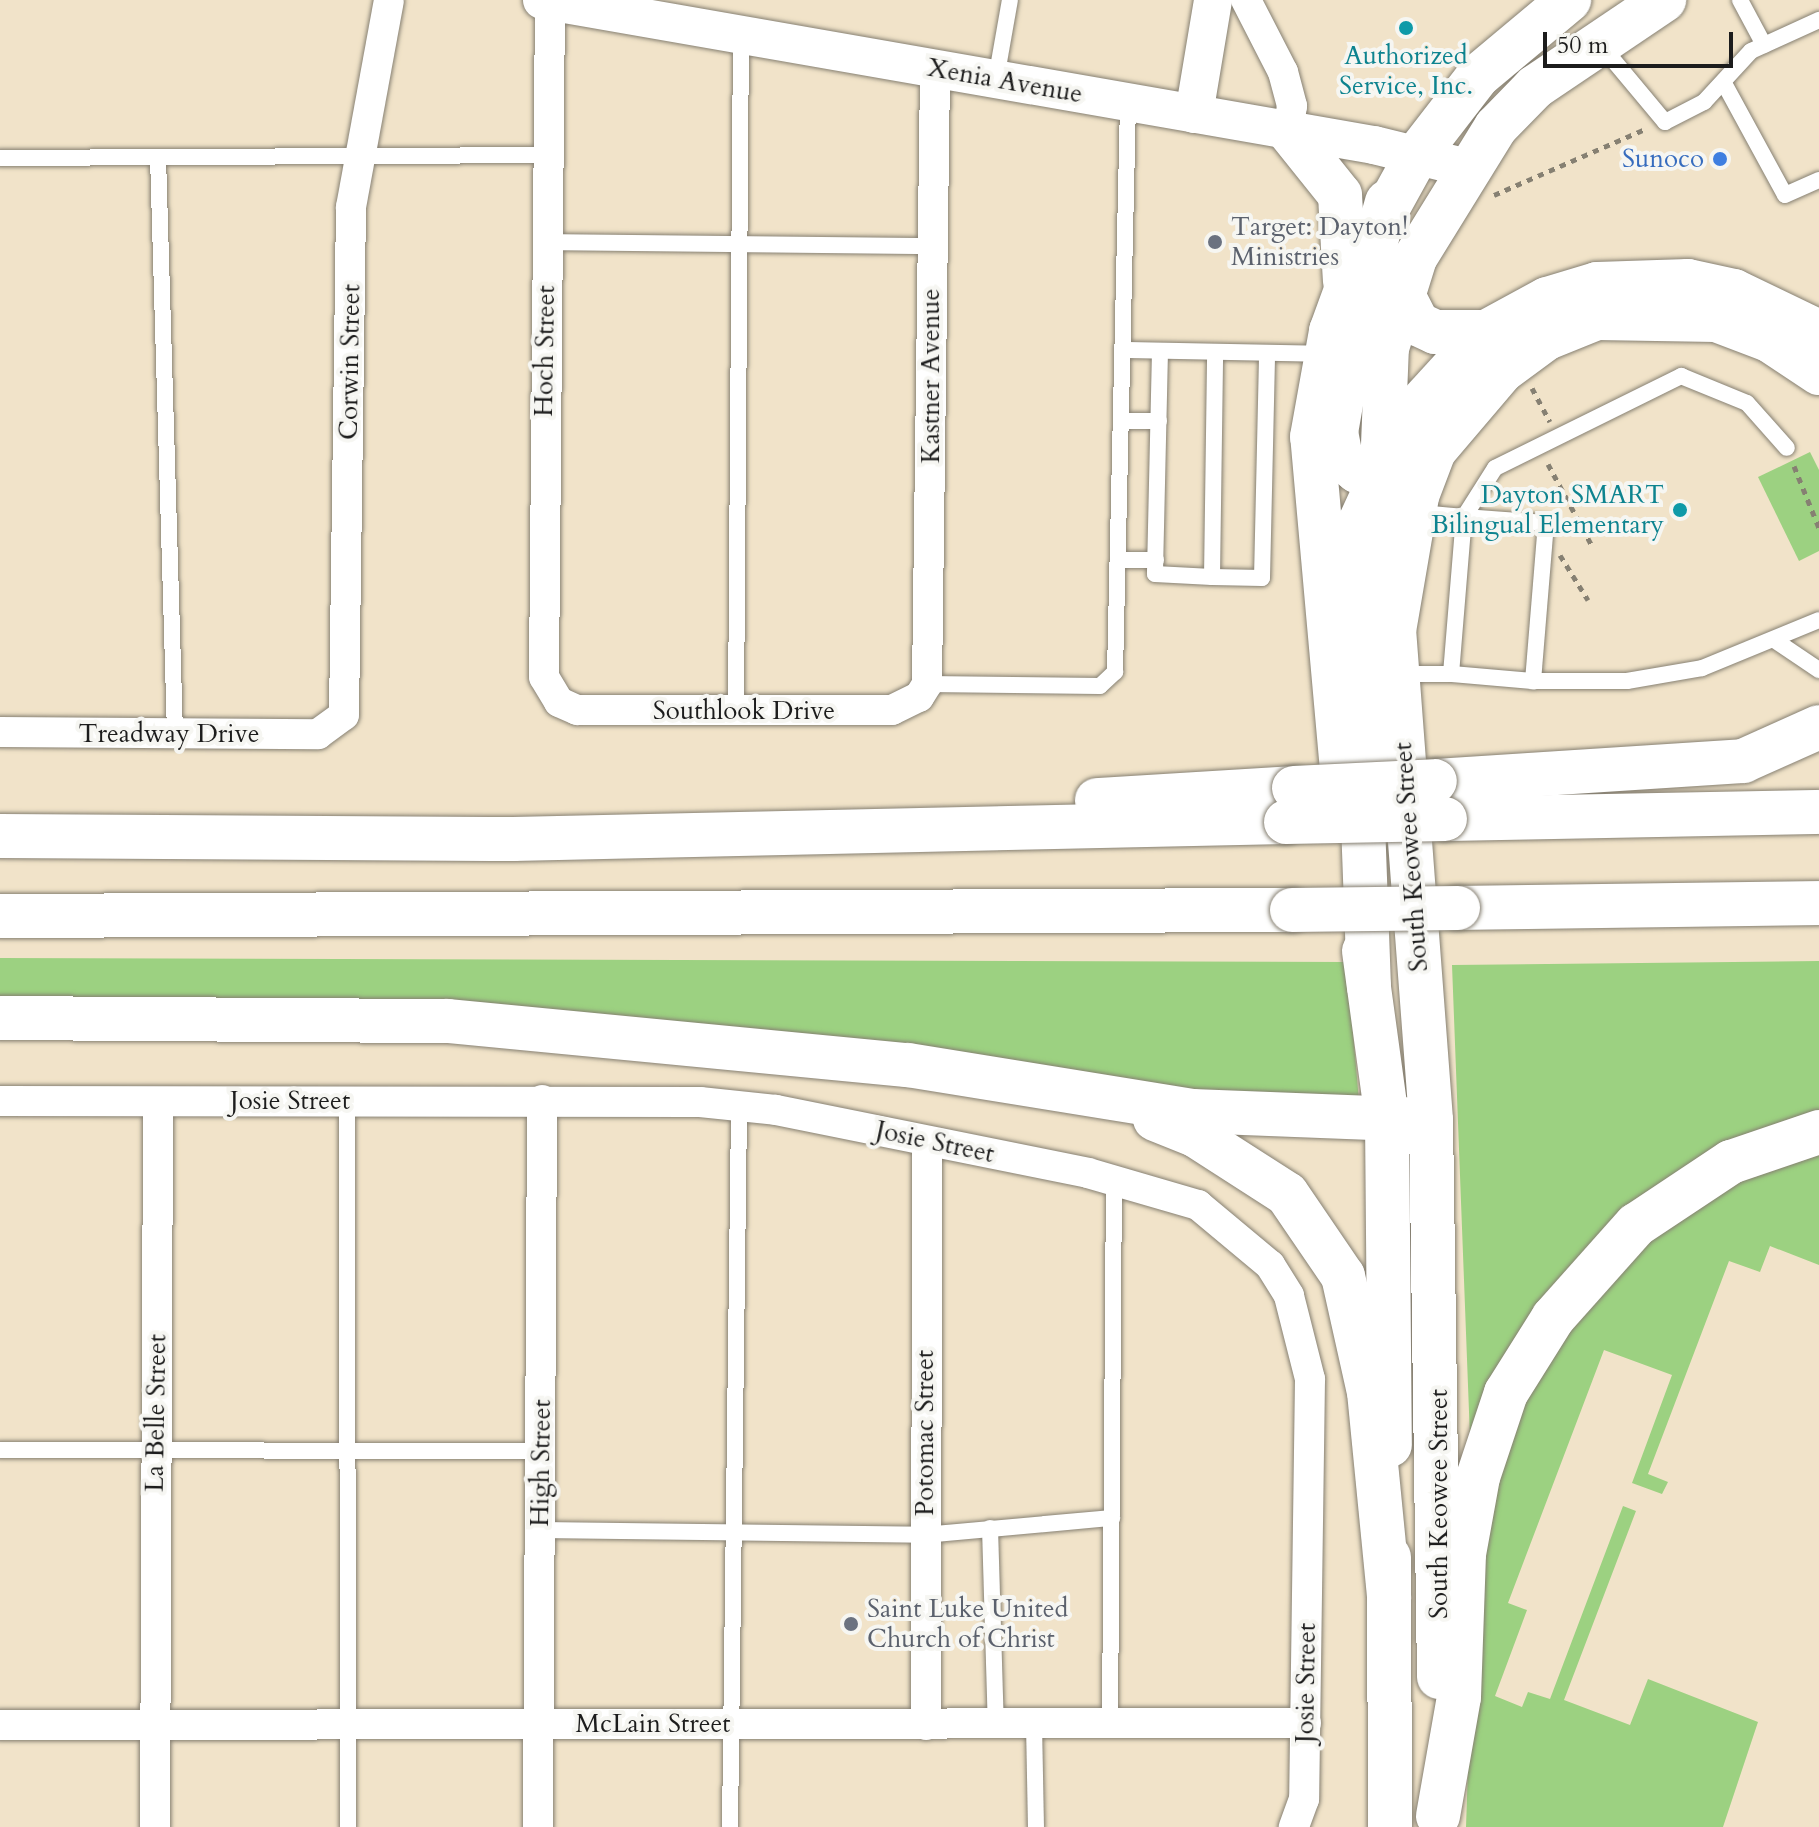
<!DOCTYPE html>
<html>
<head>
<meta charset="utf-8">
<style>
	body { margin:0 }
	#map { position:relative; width:1819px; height:1827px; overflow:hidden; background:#f1e3c9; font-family:Cardo,serif }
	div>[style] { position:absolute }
	.green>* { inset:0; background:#9cd181 }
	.path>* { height:5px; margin-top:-2.5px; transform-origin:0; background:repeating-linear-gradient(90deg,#868072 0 6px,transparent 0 12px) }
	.roads { filter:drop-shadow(0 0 2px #868072) drop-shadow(0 0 2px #868072) }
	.service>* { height:16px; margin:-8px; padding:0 8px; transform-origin:8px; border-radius:8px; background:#fff }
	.minor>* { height:30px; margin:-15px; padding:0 15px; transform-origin:15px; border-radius:15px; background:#fff }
	.tertiary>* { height:38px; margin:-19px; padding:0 19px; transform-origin:19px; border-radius:19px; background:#fff }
	.primary>* { height:44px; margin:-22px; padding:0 22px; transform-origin:22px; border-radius:22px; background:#fff }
	.motorway>* { height:44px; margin:-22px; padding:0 22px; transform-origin:22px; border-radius:22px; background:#fff }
	.bridges { filter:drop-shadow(0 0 2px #868072) drop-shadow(0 0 2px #868072) }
	.motorway-bridge>* { height:44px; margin:-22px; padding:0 22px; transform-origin:22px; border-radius:22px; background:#fff }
	.dots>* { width:22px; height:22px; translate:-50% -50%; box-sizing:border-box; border:4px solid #f6f6f2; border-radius:50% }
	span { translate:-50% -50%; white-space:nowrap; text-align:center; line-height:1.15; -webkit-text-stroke:8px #f6f6f2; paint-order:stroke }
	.culture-label { font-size:26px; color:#0d838f }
	.right { translate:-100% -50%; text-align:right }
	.street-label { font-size:26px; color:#1c1c1c }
	.shop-label { font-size:26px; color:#366cbe }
	.worship-label { font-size:26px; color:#5b616d }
	.left { translate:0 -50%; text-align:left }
	.scale { position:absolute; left:1543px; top:32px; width:190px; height:36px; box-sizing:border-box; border:4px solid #1c1c1c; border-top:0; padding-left:10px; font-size:24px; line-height:28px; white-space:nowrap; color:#1c1c1c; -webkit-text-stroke:6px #f6f6f2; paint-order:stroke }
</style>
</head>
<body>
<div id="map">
	<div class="green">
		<i style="clip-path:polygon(1810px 452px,1819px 470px,1819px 551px,1799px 561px,1758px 477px)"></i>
		<i style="clip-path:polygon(0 958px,1347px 962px,1359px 1101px,0 1006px)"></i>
		<i style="clip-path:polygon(1819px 961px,1819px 1117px,1684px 1177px,1470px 1438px,1452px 965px)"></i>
		<i style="clip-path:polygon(1819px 1153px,1819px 1265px,1770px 1246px,1760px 1272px,1729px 1261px,1648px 1474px,1668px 1482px,1662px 1494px,1632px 1483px,1672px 1375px,1604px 1350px,1508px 1603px,1527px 1610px,1495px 1696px,1522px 1707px,1528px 1692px,1550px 1699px,1623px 1506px,1636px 1511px,1564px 1700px,1630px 1725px,1648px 1679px,1758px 1722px,1723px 1827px,1466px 1827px,1475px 1561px,1528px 1384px,1578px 1311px,1654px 1236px,1758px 1171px)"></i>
	</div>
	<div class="path">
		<i style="left:1494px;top:195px;width:165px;rotate:-23.6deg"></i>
		<i style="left:1532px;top:388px;width:38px;rotate:62deg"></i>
		<i style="left:1548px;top:464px;width:91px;rotate:61.7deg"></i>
		<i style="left:1794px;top:466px;width:67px;rotate:68deg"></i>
		<i style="left:1560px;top:555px;width:53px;rotate:58.1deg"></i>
	</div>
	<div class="roads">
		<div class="service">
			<i style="left:1740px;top:0;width:51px;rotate:61.9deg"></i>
			<i style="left:1599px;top:43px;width:103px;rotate:50.1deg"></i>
			<i style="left:1665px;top:122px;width:44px;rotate:-27.1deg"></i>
			<i style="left:1704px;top:102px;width:69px;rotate:-47.3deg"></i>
			<i style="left:1751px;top:51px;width:75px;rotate:-24.5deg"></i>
			<i style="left:996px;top:79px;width:80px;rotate:-80deg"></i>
			<i style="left:1725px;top:85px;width:125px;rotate:61.4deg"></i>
			<i style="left:1785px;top:195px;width:37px;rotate:-24deg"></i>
			<i style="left:158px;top:157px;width:577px;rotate:88.31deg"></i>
			<i style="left:0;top:158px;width:547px;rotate:-0.31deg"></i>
			<i style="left:546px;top:242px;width:386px;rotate:0.6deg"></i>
			<i style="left:1123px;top:350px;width:201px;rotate:1.1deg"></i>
			<i style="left:1160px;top:351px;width:223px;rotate:91.3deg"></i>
			<i style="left:1155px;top:574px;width:57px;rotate:3deg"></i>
			<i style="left:1212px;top:577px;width:50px;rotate:1.1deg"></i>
			<i style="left:1262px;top:578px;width:225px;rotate:-88.7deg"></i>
			<i style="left:1121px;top:421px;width:38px"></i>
			<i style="left:1415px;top:513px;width:16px;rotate:4deg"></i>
			<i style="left:1431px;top:514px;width:33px;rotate:5deg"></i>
			<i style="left:1464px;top:517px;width:82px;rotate:4.2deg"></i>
			<i style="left:1546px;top:523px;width:159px;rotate:94.7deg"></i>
			<i style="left:1533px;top:681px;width:82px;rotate:-175.1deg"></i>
			<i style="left:1451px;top:674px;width:158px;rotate:-85.3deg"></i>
			<i style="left:1464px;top:517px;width:58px;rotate:-57.7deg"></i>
			<i style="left:1495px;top:468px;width:208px;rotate:-26.3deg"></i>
			<i style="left:1681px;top:376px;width:71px;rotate:22.2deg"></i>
			<i style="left:1747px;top:403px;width:60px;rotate:48.4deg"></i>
			<i style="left:1118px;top:560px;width:38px"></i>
			<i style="left:1212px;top:577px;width:225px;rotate:-89.2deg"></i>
			<i style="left:1776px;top:641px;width:52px;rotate:34deg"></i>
			<i style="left:1401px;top:674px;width:50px"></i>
			<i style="left:1533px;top:681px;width:94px"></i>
			<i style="left:1627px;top:681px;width:76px;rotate:-9.8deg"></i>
			<i style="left:1702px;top:668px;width:126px;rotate:-22.3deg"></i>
			<i style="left:927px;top:684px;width:173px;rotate:0.7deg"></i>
			<i style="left:1100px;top:686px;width:21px;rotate:-43deg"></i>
			<i style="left:1115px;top:672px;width:570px;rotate:-88.69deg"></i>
			<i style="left:736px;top:712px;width:678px;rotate:-89.58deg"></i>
			<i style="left:347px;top:1101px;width:726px;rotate:89.92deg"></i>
			<i style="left:0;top:1450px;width:541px;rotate:0.11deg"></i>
			<i style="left:990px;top:1528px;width:197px;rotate:88.3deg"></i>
			<i style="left:540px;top:1530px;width:384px;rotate:0.7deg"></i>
			<i style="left:924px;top:1535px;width:189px;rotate:-5.2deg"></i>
			<i style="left:1110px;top:1723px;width:544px;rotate:-89.58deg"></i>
			<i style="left:1034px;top:1724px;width:103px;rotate:88.9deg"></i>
			<i style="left:730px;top:1827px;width:721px;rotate:-89.28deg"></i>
		</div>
		<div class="minor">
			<i style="left:1246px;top:0;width:81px;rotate:62.8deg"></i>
			<i style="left:1283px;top:72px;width:35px;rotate:75deg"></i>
			<i style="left:1292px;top:106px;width:24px;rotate:99deg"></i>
			<i style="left:550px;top:1px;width:676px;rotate:90.51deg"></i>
			<i style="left:544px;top:677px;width:29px;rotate:59deg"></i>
			<i style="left:559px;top:702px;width:20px;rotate:24deg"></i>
			<i style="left:577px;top:710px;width:315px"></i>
			<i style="left:892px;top:710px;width:30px;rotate:-26deg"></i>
			<i style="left:919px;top:697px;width:15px;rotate:-58deg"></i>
			<i style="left:927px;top:684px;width:615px;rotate:-89.25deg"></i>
			<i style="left:0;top:732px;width:318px;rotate:0.4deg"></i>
			<i style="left:318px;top:734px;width:32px;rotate:-36deg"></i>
			<i style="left:344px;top:715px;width:508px;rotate:-89.21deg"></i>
			<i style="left:351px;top:207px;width:210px;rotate:-79.6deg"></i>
			<i style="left:0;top:1101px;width:700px;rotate:0.08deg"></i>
			<i style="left:700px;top:1102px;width:76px;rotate:6deg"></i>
			<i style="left:776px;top:1110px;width:318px;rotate:11.4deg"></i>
			<i style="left:1088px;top:1173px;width:115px;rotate:16.2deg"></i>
			<i style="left:1198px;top:1205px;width:94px;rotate:39.8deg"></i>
			<i style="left:1270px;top:1265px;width:36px;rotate:58deg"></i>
			<i style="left:1289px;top:1296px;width:86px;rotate:75.8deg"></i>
			<i style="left:1310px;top:1379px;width:420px;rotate:90.8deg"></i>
			<i style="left:1304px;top:1799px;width:30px;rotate:110deg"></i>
			<i style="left:0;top:1725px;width:1306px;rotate:-0.09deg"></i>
			<i style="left:926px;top:1725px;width:584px;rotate:-89.9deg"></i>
			<i style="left:155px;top:1827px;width:725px;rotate:-89.76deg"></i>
			<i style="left:538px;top:1827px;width:727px;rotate:-89.68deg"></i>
		</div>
		<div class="tertiary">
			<i style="left:542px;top:0;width:845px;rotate:9.89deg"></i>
			<i style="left:1374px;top:145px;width:96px;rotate:13.9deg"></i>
			<i style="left:1194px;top:114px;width:116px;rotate:-80.5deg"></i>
		</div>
		<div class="primary">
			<i style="left:1288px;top:130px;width:83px;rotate:51.3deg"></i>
			<i style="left:1340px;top:195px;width:86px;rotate:86.7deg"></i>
			<i style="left:1346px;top:815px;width:380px;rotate:-95.1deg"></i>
			<i style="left:1312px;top:437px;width:108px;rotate:-79.8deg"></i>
			<i style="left:1331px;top:331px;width:64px;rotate:-69.9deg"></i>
			<i style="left:1353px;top:271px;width:132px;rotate:-61.1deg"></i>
			<i style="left:1417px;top:155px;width:100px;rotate:-52.3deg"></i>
			<i style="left:1478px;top:76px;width:119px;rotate:-39.9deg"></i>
			<i style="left:1364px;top:951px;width:170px;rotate:82.2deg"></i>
			<i style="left:1387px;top:1119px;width:326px;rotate:89.5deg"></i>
			<i style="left:1389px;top:1557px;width:270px;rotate:89.8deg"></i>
			<i style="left:1439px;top:1677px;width:557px;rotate:-90.82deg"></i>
			<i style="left:1431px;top:1120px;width:652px;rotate:-94.31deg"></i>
			<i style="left:1382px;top:470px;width:122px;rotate:-87.7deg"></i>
			<i style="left:1387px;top:348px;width:94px;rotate:-72.7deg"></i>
			<i style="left:1415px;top:258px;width:154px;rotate:-58.3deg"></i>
			<i style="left:1496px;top:127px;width:56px;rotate:-45.7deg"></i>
			<i style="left:1535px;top:87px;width:156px;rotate:-34deg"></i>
		</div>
		<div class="motorway">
			<i style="left:1387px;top:202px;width:104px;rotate:105.6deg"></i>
			<i style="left:1359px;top:302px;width:132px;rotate:100deg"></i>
			<i style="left:1336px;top:432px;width:26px;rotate:79deg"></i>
			<i style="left:1341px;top:458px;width:21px;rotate:39deg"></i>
			<i style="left:1357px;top:471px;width:50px;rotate:-4.6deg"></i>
			<i style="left:1401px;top:291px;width:37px;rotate:63deg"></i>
			<i style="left:1418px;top:324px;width:19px;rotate:25deg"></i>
			<i style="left:1435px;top:332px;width:51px"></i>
			<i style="left:1394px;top:631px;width:137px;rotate:-80.3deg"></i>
			<i style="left:1417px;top:496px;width:48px;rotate:-69.3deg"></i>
			<i style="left:1434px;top:451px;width:105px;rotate:-49.6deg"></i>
			<i style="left:1502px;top:371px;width:56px;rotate:-36.3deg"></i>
			<i style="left:1547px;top:338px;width:54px;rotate:-21.8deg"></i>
			<i style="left:1597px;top:318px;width:119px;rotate:1deg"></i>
			<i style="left:1716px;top:320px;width:57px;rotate:20.7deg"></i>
			<i style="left:1769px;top:340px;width:60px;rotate:33.4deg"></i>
			<i style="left:1435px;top:781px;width:309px;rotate:-3.7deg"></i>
			<i style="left:1743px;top:761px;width:83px;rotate:-24.1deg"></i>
			<i style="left:1097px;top:800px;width:197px;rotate:-3.5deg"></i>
			<i style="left:1445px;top:819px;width:374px;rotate:-1.1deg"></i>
			<i style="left:0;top:836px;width:513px;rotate:0.34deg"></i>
			<i style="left:513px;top:839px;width:773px;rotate:-1.26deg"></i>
			<i style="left:1458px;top:908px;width:361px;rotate:-0.8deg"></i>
			<i style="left:0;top:916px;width:1292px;rotate:-0.27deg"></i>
			<i style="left:1369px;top:987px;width:410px;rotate:-92.1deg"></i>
			<i style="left:1354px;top:577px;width:55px;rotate:-83.8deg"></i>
			<i style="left:1360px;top:522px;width:115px;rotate:-65.4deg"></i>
			<i style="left:1408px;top:417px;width:115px;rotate:-47.5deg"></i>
			<i style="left:1486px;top:332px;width:69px;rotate:-28.4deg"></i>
			<i style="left:1547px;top:299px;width:52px;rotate:-16.7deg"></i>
			<i style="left:1597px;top:284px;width:91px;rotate:-1.9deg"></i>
			<i style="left:1688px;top:281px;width:47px;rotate:12.3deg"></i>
			<i style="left:1734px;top:291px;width:94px;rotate:25.8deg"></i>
			<i style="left:0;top:1018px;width:448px;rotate:0.4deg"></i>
			<i style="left:448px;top:1021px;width:462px;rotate:5.5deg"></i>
			<i style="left:908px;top:1065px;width:288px;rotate:9.2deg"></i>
			<i style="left:1192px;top:1111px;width:239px;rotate:2.2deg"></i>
			<i style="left:1155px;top:1119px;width:43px;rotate:21.8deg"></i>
			<i style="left:1195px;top:1135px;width:109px;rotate:32.7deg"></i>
			<i style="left:1287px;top:1194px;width:99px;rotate:55.7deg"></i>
			<i style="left:1343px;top:1276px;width:119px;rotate:77.4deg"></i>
			<i style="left:1369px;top:1392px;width:205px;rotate:84.4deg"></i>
			<i style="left:1438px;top:1816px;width:121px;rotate:-80deg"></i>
			<i style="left:1459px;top:1697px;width:143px;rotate:-88deg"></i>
			<i style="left:1464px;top:1554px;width:78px;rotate:-79.7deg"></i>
			<i style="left:1478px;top:1477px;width:89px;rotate:-71.6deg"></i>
			<i style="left:1506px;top:1393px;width:89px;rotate:-57.9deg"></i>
			<i style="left:1553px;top:1318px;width:125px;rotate:-48.3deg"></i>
			<i style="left:1636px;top:1225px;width:114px;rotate:-33.6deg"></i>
			<i style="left:1731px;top:1162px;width:93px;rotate:-18.8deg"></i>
		</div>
	</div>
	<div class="bridges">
		<div class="motorway-bridge">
			<i style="left:1294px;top:788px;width:141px;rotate:-2.8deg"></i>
			<i style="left:1286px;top:822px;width:159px;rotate:-1.1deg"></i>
			<i style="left:1292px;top:910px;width:166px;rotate:-0.7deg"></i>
		</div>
	</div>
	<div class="dots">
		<i style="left:1406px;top:28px;background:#0f9aa8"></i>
		<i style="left:1720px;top:159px;background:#3f7fe0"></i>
		<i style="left:1215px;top:242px;background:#6b7280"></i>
		<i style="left:1680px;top:510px;background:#0f9aa8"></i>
		<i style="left:851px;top:1624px;background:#6b7280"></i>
	</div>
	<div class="culture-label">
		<span style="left:1406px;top:71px">Authorized<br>Service, Inc.</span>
		<span class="right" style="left:1664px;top:510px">Dayton SMART<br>Bilingual Elementary</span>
	</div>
	<div class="street-label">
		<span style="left:1005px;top:81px;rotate:10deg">Xenia Avenue</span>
		<span style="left:545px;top:351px;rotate:-89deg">Hoch Street</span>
		<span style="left:350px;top:362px;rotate:-89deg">Corwin Street</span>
		<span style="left:931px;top:376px;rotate:-90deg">Kastner Avenue</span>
		<span style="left:744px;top:711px">Southlook Drive</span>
		<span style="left:169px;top:734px">Treadway Drive</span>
		<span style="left:1411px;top:857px;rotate:-94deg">South Keowee Street</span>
		<span style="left:290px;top:1101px">Josie Street</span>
		<span style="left:935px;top:1142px;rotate:12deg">Josie Street</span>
		<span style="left:156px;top:1413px;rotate:-89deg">La Belle Street</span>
		<span style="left:925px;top:1433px;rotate:-90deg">Potomac Street</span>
		<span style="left:541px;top:1463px;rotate:-89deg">High Street</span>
		<span style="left:1439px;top:1504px;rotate:-90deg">South Keowee Street</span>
		<span style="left:1306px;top:1683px;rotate:-89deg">Josie Street</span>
		<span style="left:653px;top:1724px">McLain Street</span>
	</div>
	<div class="shop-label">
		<span class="right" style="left:1704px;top:159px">Sunoco</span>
	</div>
	<div class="worship-label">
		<span class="left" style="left:1231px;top:242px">Target: Dayton!<br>Ministries</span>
		<span class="left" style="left:867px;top:1624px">Saint Luke United<br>Church of Christ</span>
	</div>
	<div class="scale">50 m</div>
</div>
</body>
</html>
